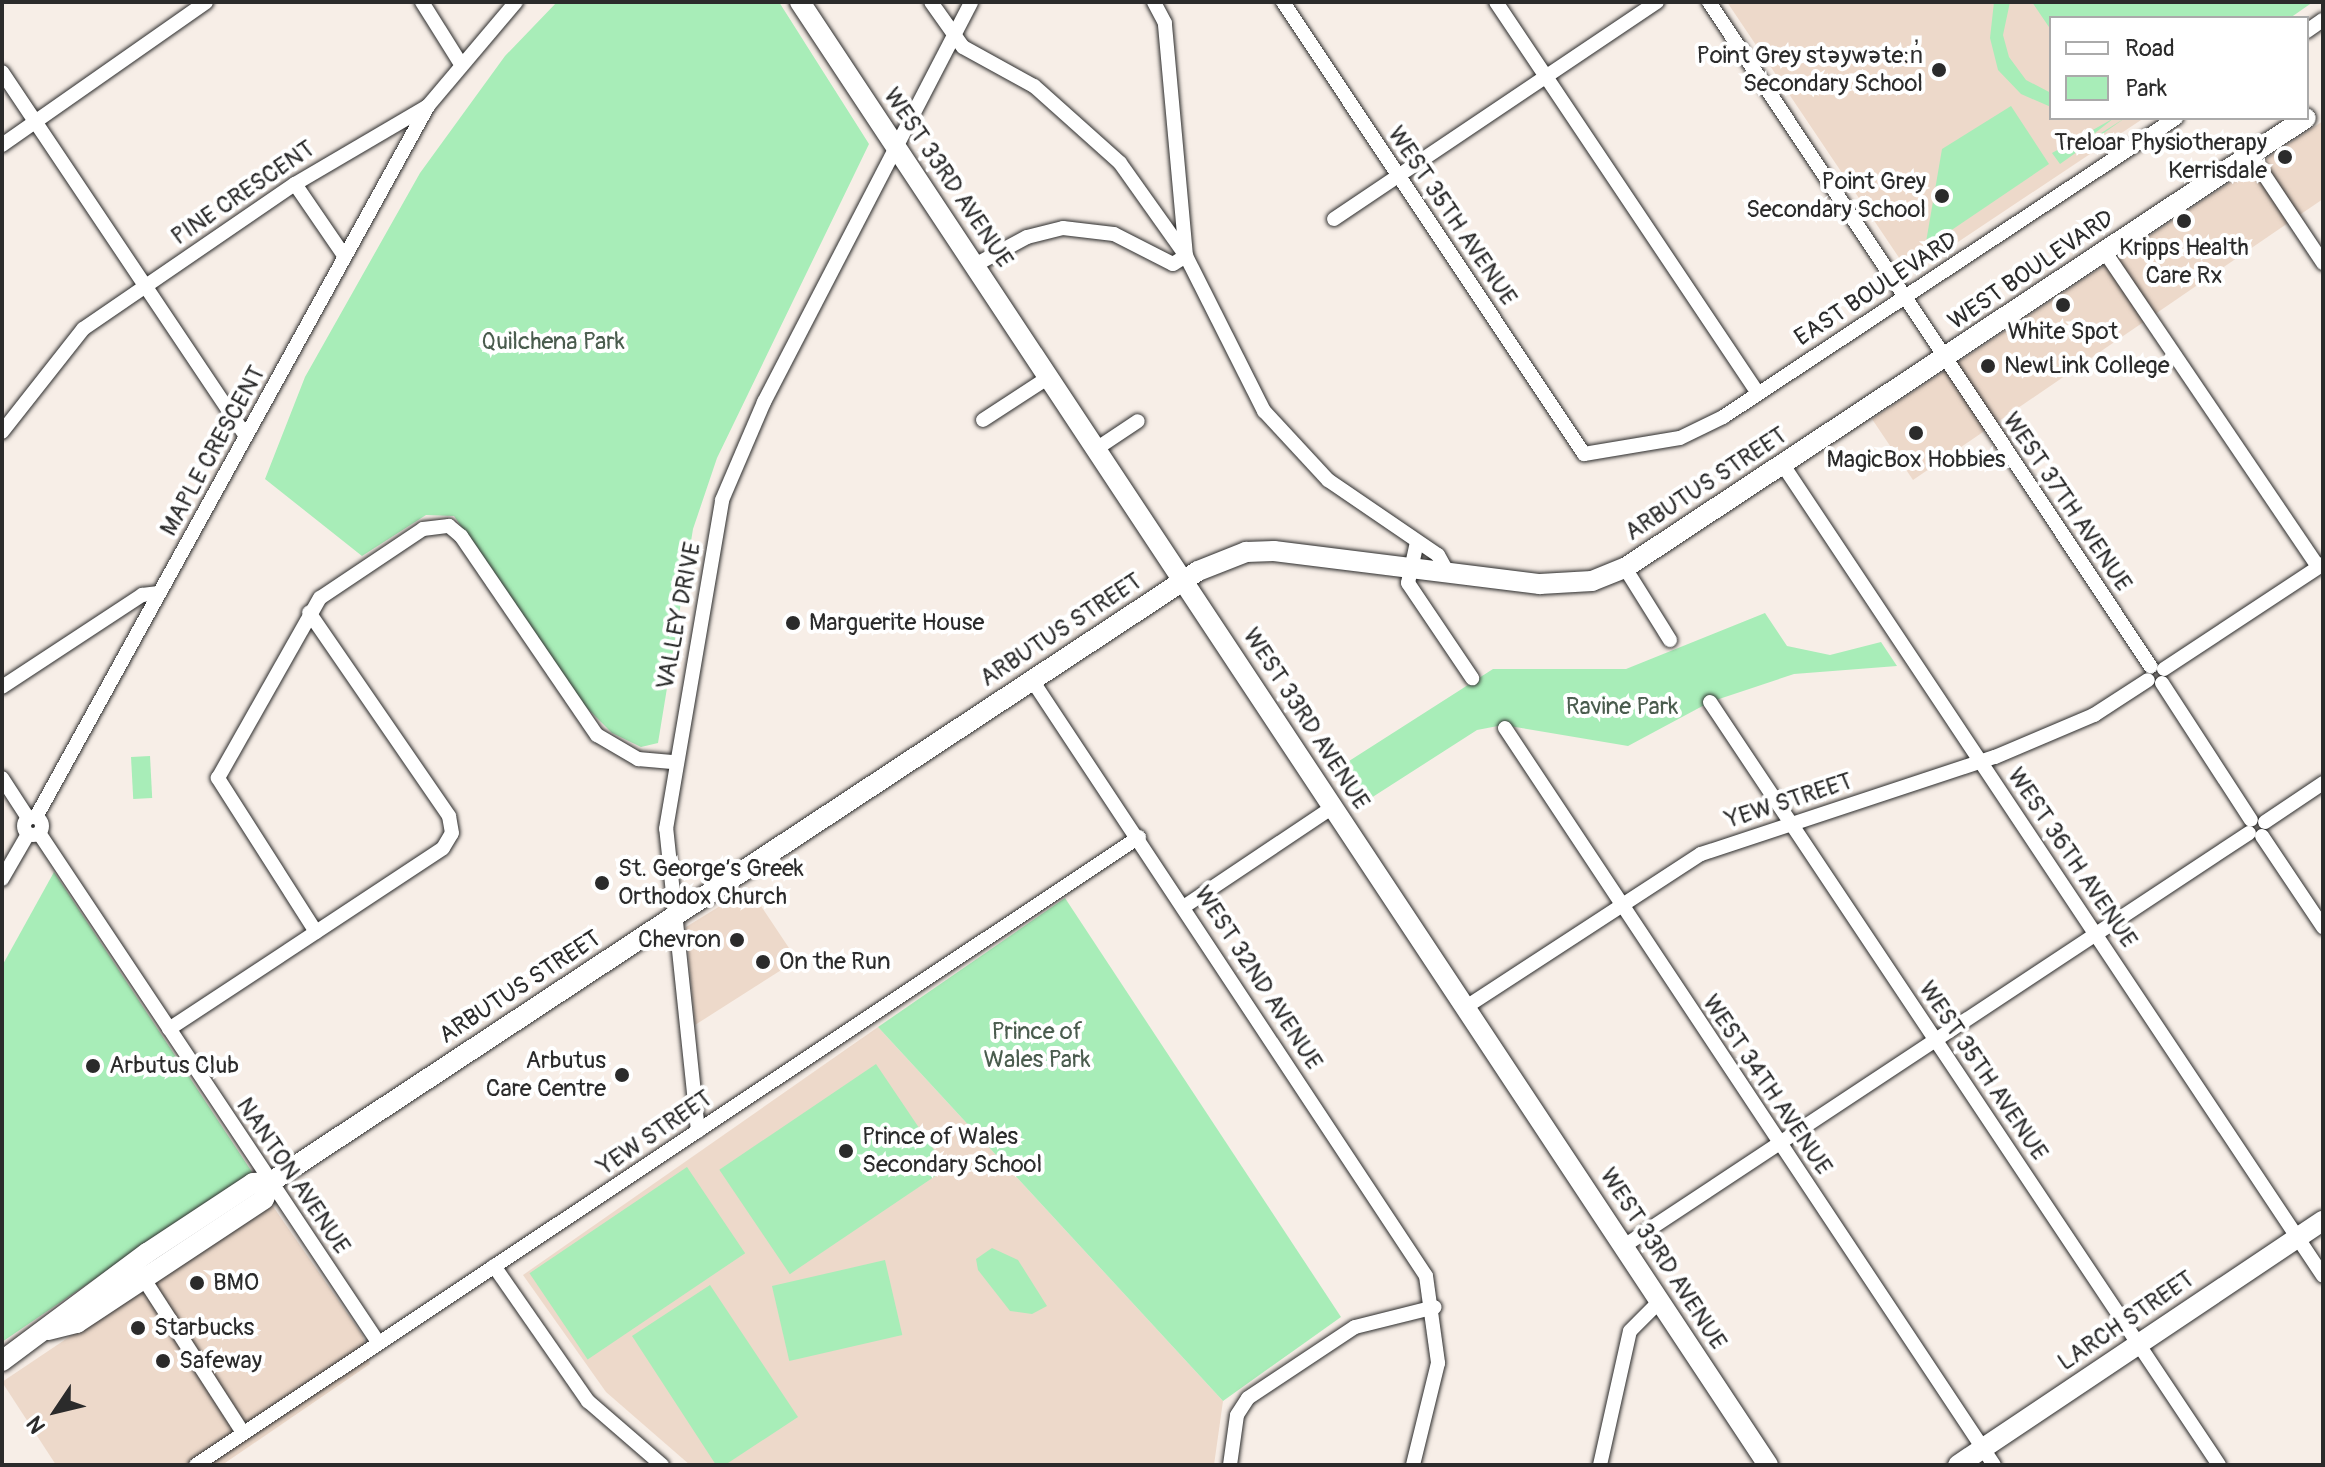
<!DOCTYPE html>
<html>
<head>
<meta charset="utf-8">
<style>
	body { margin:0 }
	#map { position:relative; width:2325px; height:1467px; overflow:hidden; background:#f7eee7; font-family:Pangolin,sans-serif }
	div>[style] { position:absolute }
	.built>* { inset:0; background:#edd9ca }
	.green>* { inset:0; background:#a8edb8; transform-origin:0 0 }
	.roads { filter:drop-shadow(0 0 2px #2b2b2b) drop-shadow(0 0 2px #2b2b2b) }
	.street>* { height:14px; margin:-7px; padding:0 7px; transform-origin:7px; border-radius:7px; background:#fff }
	.street>.ring { margin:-7px; padding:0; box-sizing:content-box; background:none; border:14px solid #fff; border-radius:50% }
	.secondary>* { height:20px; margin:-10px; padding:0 10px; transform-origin:10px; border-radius:10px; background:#fff }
	.dots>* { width:22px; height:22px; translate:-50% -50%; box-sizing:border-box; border:4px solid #fff; border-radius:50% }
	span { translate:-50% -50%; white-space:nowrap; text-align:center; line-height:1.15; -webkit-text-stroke:8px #fff; paint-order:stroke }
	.poi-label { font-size:24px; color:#2b2b2b }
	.right { translate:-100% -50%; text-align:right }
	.left { translate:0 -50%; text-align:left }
	.street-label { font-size:24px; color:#2b2b2b }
	.park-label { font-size:24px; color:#4a5c4e }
	.frame { position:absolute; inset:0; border:4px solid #2b2b2b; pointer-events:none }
	.legend { position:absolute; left:2049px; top:16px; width:260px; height:104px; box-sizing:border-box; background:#fff; border:2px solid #aaa; margin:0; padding:10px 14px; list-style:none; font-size:24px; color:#2b2b2b }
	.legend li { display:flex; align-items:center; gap:16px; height:40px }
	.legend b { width:40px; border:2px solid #aaa }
	.north { position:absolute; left:16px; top:1371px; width:80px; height:80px; -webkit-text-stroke:6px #fff; paint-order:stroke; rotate:235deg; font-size:22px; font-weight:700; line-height:32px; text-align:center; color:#2b2b2b }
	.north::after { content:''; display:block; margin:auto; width:28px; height:36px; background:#2b2b2b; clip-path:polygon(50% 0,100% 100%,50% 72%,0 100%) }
</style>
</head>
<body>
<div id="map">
	<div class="built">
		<i style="clip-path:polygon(1727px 2px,2158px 2px,2051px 18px,2051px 118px,2144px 118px,1910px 274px)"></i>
		<i style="clip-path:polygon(2323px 121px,2323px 199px,1913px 480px,1872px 419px)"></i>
		<i style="clip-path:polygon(749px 888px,797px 960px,695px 1025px,686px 927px)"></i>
		<i style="clip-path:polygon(878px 1027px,1223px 1401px,1214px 1465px,690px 1465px,606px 1392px,523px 1275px)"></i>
		<i style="clip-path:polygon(270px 1202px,363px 1336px,370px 1364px,222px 1465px,56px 1465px,2px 1382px)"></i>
	</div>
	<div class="green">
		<i style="clip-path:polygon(557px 2px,779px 2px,869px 144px,717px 458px,693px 529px,658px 743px,641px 747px,612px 733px,582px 703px,454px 516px,426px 515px,362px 556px,265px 479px,305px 377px,420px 173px,505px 56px)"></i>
		<i style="clip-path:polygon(1994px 2px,2010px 2px,2003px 35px,2009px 57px,2026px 80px,2051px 93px,2051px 107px,2021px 94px,1998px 70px,1990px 38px)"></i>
		<i style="clip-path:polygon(2032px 2px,2313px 2px,2290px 18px,2051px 18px,2051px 30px)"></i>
		<i style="clip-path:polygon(2011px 106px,2049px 164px,1925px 248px,1942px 149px)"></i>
		<i style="clip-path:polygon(2114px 118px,2071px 152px,2125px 118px,2060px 164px,2052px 153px)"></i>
		<i style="clip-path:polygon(1765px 613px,1787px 646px,1830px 655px,1881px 642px,1897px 666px,1794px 674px,1710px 702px,1628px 746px,1503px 725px,1477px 730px,1357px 807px,1335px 770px,1493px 669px,1626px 669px)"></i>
		<i style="left:150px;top:756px;width:42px;height:19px;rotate:87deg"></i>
		<i style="clip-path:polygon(54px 872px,252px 1172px,2px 1342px,2px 966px)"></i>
		<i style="clip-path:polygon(1065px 898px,1341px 1317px,1223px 1401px,878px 1027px)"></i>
		<i style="left:876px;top:1064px;width:126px;height:189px;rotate:56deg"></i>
		<i style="left:687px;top:1167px;width:104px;height:190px;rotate:56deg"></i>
		<i style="clip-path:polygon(992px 1248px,1018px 1260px,1047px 1306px,1032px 1314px,1010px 1311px,978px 1270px,976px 1259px)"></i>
		<i style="left:885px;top:1260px;width:77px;height:116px;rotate:77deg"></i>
		<i style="clip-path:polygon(710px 1285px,798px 1417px,725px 1465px,716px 1465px,632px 1336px)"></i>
	</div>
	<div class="roads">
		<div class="street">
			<i style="left:422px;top:2px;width:70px;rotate:57.9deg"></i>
			<i style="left:931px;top:2px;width:55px;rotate:54.6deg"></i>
			<i style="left:963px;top:47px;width:81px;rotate:28.8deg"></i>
			<i style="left:1034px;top:86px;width:115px;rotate:41.8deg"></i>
			<i style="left:1120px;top:163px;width:114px;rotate:54.6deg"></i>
			<i style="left:1186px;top:256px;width:174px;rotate:63.3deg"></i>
			<i style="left:1264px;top:411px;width:94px;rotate:47.2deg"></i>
			<i style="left:1328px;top:480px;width:133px;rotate:34.3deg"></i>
			<i style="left:1438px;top:555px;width:21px;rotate:61deg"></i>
			<i style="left:1283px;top:2px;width:543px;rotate:56.34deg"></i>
			<i style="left:1584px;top:454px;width:97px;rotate:-9.5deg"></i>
			<i style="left:1680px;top:438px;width:48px;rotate:-26deg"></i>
			<i style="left:1723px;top:417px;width:543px;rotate:-33.43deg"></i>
			<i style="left:1496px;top:2px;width:471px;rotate:56.2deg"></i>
			<i style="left:1709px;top:2px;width:798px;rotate:56.39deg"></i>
			<i style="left:2307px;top:31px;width:19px;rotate:-35deg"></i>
			<i style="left:2px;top:72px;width:438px;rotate:56.2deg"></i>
			<i style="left:2px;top:145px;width:249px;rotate:-35deg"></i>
			<i style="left:2251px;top:155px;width:130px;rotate:56.3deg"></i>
			<i style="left:295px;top:184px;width:88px;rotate:55.6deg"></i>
			<i style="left:1334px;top:219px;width:389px;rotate:-33.9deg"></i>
			<i style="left:2105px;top:252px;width:380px;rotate:55.9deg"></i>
			<i style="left:975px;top:265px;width:59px;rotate:-28.3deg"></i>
			<i style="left:1027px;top:237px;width:37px;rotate:-14deg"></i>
			<i style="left:1063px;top:228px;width:51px;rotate:6.7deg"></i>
			<i style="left:1114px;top:234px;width:66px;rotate:27deg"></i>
			<i style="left:1173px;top:264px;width:15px;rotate:-32deg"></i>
			<i style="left:1186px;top:256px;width:234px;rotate:-95.2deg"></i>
			<i style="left:1165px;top:23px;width:24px;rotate:-118deg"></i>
			<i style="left:983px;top:420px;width:79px;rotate:-33.1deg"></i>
			<i style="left:2px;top:432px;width:131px;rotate:-51.8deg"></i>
			<i style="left:83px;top:329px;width:257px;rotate:-34.4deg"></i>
			<i style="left:295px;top:184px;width:154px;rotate:-30.4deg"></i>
			<i style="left:1096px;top:449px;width:50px;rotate:-33.7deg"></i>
			<i style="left:1783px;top:465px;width:974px;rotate:56.34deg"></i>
			<i style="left:1417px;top:542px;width:42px;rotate:102.4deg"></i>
			<i style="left:1408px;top:583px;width:115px;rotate:56deg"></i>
			<i style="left:1625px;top:568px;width:85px;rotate:58deg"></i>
			<i style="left:2164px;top:669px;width:191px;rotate:-33.4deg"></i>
			<i style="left:1032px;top:680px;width:714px;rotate:56.53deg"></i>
			<i style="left:1426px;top:1276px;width:88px;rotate:82.1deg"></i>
			<i style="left:1438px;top:1363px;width:105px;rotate:103.8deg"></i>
			<i style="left:2162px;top:683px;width:163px;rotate:57deg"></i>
			<i style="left:2px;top:687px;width:168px;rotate:-33.3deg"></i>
			<i style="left:142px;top:595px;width:17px;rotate:-7deg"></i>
			<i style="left:1710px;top:702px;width:917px;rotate:56.29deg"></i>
			<i style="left:1505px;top:728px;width:884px;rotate:56.44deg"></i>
			<i style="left:2px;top:778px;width:48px;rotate:57deg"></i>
			<i class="ring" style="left:24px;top:817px;width:4px;height:4px"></i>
			<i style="left:36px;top:817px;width:812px;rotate:-61.13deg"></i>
			<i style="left:428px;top:106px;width:136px;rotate:-49.8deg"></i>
			<i style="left:2265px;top:822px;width:70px;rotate:-33.9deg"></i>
			<i style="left:39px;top:833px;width:612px;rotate:56.34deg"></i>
			<i style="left:2262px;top:836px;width:110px;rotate:56.2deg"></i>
			<i style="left:2px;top:879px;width:52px;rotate:-60deg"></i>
			<i style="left:1185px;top:906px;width:178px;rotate:-33.8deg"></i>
			<i style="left:316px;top:932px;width:183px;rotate:-122.5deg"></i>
			<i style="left:218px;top:778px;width:207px;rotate:-60.5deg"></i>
			<i style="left:320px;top:598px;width:124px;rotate:-33.8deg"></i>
			<i style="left:423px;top:529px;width:26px;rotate:-7deg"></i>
			<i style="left:449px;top:526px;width:16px;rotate:40deg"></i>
			<i style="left:461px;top:536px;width:241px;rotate:55.7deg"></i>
			<i style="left:597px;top:735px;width:48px;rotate:30.3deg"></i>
			<i style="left:638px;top:759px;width:34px;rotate:5deg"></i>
			<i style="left:1466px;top:1007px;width:280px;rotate:-33.1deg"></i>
			<i style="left:1701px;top:854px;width:310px;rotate:-18.3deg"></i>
			<i style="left:1995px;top:757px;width:108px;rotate:-23deg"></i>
			<i style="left:2094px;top:715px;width:64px;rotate:-32.9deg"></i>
			<i style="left:169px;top:1029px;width:328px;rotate:-33.4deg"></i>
			<i style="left:443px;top:848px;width:17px;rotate:-59deg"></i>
			<i style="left:452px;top:833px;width:17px;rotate:-100deg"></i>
			<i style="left:449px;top:816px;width:247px;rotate:-124.5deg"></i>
			<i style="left:698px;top:1131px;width:304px;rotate:-96deg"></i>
			<i style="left:666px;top:829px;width:334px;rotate:-80.3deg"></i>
			<i style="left:722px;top:500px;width:107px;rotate:-66.8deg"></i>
			<i style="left:764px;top:402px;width:450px;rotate:-62.6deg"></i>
			<i style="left:1624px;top:1246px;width:749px;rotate:-33.46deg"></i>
			<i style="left:494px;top:1266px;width:165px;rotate:55.2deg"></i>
			<i style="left:588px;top:1401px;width:98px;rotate:40.9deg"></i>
			<i style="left:140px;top:1273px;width:187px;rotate:57.2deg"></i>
			<i style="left:196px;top:1465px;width:1133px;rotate:-33.66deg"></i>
			<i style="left:1230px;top:1465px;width:50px;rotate:-82deg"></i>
			<i style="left:1237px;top:1415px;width:20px;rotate:-57deg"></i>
			<i style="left:1248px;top:1398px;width:128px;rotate:-33.6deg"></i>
			<i style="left:1355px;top:1327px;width:82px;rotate:-14deg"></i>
			<i style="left:1600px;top:1465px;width:137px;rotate:-77.4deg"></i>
			<i style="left:1630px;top:1331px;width:42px;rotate:-45deg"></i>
		</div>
		<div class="secondary">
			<i style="left:800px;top:2px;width:1754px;rotate:56.51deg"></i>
			<i style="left:48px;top:1330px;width:30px;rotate:-14deg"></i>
			<i style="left:77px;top:1323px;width:224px;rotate:-33.5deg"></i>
			<i style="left:264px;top:1199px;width:18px;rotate:-68deg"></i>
			<i style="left:2px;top:1361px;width:181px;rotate:-36.7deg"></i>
			<i style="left:147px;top:1253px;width:127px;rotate:-33.4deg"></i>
			<i style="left:253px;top:1183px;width:18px;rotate:-3deg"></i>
			<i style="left:271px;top:1182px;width:1110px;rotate:-33.39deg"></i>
			<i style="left:1198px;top:571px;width:52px;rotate:-21.6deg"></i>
			<i style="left:1246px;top:552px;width:28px;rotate:-2deg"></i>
			<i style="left:1274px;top:551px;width:268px;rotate:7.1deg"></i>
			<i style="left:1540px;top:584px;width:52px;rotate:-3.3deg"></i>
			<i style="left:1592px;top:581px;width:35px;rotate:-22deg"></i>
			<i style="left:1625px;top:568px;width:816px;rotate:-33.46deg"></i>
			<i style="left:1958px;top:1465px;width:439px;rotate:-33.8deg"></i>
		</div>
	</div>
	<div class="dots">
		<i style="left:1939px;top:70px;background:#2b2b2b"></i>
		<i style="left:2285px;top:157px;background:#2b2b2b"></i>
		<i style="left:1942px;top:196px;background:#2b2b2b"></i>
		<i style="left:2184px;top:221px;background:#2b2b2b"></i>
		<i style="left:2063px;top:305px;background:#2b2b2b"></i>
		<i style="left:1988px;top:366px;background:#2b2b2b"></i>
		<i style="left:1916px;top:433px;background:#2b2b2b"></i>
		<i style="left:793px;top:623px;background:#2b2b2b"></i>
		<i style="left:602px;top:883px;background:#2b2b2b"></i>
		<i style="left:737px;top:940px;background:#2b2b2b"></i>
		<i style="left:763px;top:962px;background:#2b2b2b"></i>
		<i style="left:93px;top:1066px;background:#2b2b2b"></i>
		<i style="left:622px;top:1075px;background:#2b2b2b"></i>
		<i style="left:846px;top:1151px;background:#2b2b2b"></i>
		<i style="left:197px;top:1283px;background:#2b2b2b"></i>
		<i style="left:138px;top:1328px;background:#2b2b2b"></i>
		<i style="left:163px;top:1361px;background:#2b2b2b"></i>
	</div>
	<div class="poi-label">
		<span class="right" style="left:1923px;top:70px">Point Grey stəywəte:n̓<br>Secondary School</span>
		<span class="right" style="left:2267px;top:157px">Treloar Physiotherapy<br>Kerrisdale</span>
		<span class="right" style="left:1926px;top:196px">Point Grey<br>Secondary School</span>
		<span style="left:2184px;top:262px">Kripps Health<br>Care Rx</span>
		<span style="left:2063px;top:332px">White Spot</span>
		<span class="left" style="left:2004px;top:366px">NewLink College</span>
		<span style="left:1916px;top:460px">MagicBox Hobbies</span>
		<span class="left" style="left:809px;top:623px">Marguerite House</span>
		<span class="left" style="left:618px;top:883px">St. George’s Greek<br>Orthodox Church</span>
		<span class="right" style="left:721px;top:940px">Chevron</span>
		<span class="left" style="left:779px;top:962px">On the Run</span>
		<span class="right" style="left:606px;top:1075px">Arbutus<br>Care Centre</span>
		<span class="left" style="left:109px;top:1066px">Arbutus Club</span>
		<span class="left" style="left:862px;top:1151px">Prince of Wales<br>Secondary School</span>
		<span class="left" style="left:213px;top:1283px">BMO</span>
		<span class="left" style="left:154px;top:1328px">Starbucks</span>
		<span class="left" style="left:179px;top:1361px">Safeway</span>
	</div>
	<div class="street-label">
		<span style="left:948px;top:178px;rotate:56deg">WEST 33RD AVENUE</span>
		<span style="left:243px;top:193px;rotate:-34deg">PINE CRESCENT</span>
		<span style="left:1452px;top:216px;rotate:56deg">WEST 35TH AVENUE</span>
		<span style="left:2031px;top:270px;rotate:-34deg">WEST BOULEVARD</span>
		<span style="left:1876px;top:289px;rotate:-33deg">EAST BOULEVARD</span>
		<span style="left:213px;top:451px;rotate:-61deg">MAPLE CRESCENT</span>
		<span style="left:1706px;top:484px;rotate:-33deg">ARBUTUS STREET</span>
		<span style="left:2067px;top:502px;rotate:56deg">WEST 37TH AVENUE</span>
		<span style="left:679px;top:616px;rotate:-79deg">VALLEY DRIVE</span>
		<span style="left:1061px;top:630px;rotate:-33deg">ARBUTUS STREET</span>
		<span style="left:1306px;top:719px;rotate:57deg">WEST 33RD AVENUE</span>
		<span style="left:1789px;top:801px;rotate:-18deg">YEW STREET</span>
		<span style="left:2072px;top:858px;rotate:56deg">WEST 36TH AVENUE</span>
		<span style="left:1258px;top:978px;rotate:57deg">WEST 32ND AVENUE</span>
		<span style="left:520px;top:987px;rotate:-33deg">ARBUTUS STREET</span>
		<span style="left:1983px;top:1071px;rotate:56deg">WEST 35TH AVENUE</span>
		<span style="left:1767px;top:1085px;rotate:56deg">WEST 34TH AVENUE</span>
		<span style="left:655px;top:1133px;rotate:-34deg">YEW STREET</span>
		<span style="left:293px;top:1176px;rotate:56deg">NANTON AVENUE</span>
		<span style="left:1663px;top:1259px;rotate:57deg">WEST 33RD AVENUE</span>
		<span style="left:2126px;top:1321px;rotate:-34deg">LARCH STREET</span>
	</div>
	<div class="park-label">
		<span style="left:553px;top:342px">Quilchena Park</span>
		<span style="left:1622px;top:707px">Ravine Park</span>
		<span style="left:1037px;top:1046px">Prince of<br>Wales Park</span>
	</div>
	<div class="frame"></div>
	<ul class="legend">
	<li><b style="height:10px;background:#fff"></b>Road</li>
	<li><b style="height:22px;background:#a8edb8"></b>Park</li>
	</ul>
	<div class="north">N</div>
</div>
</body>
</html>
